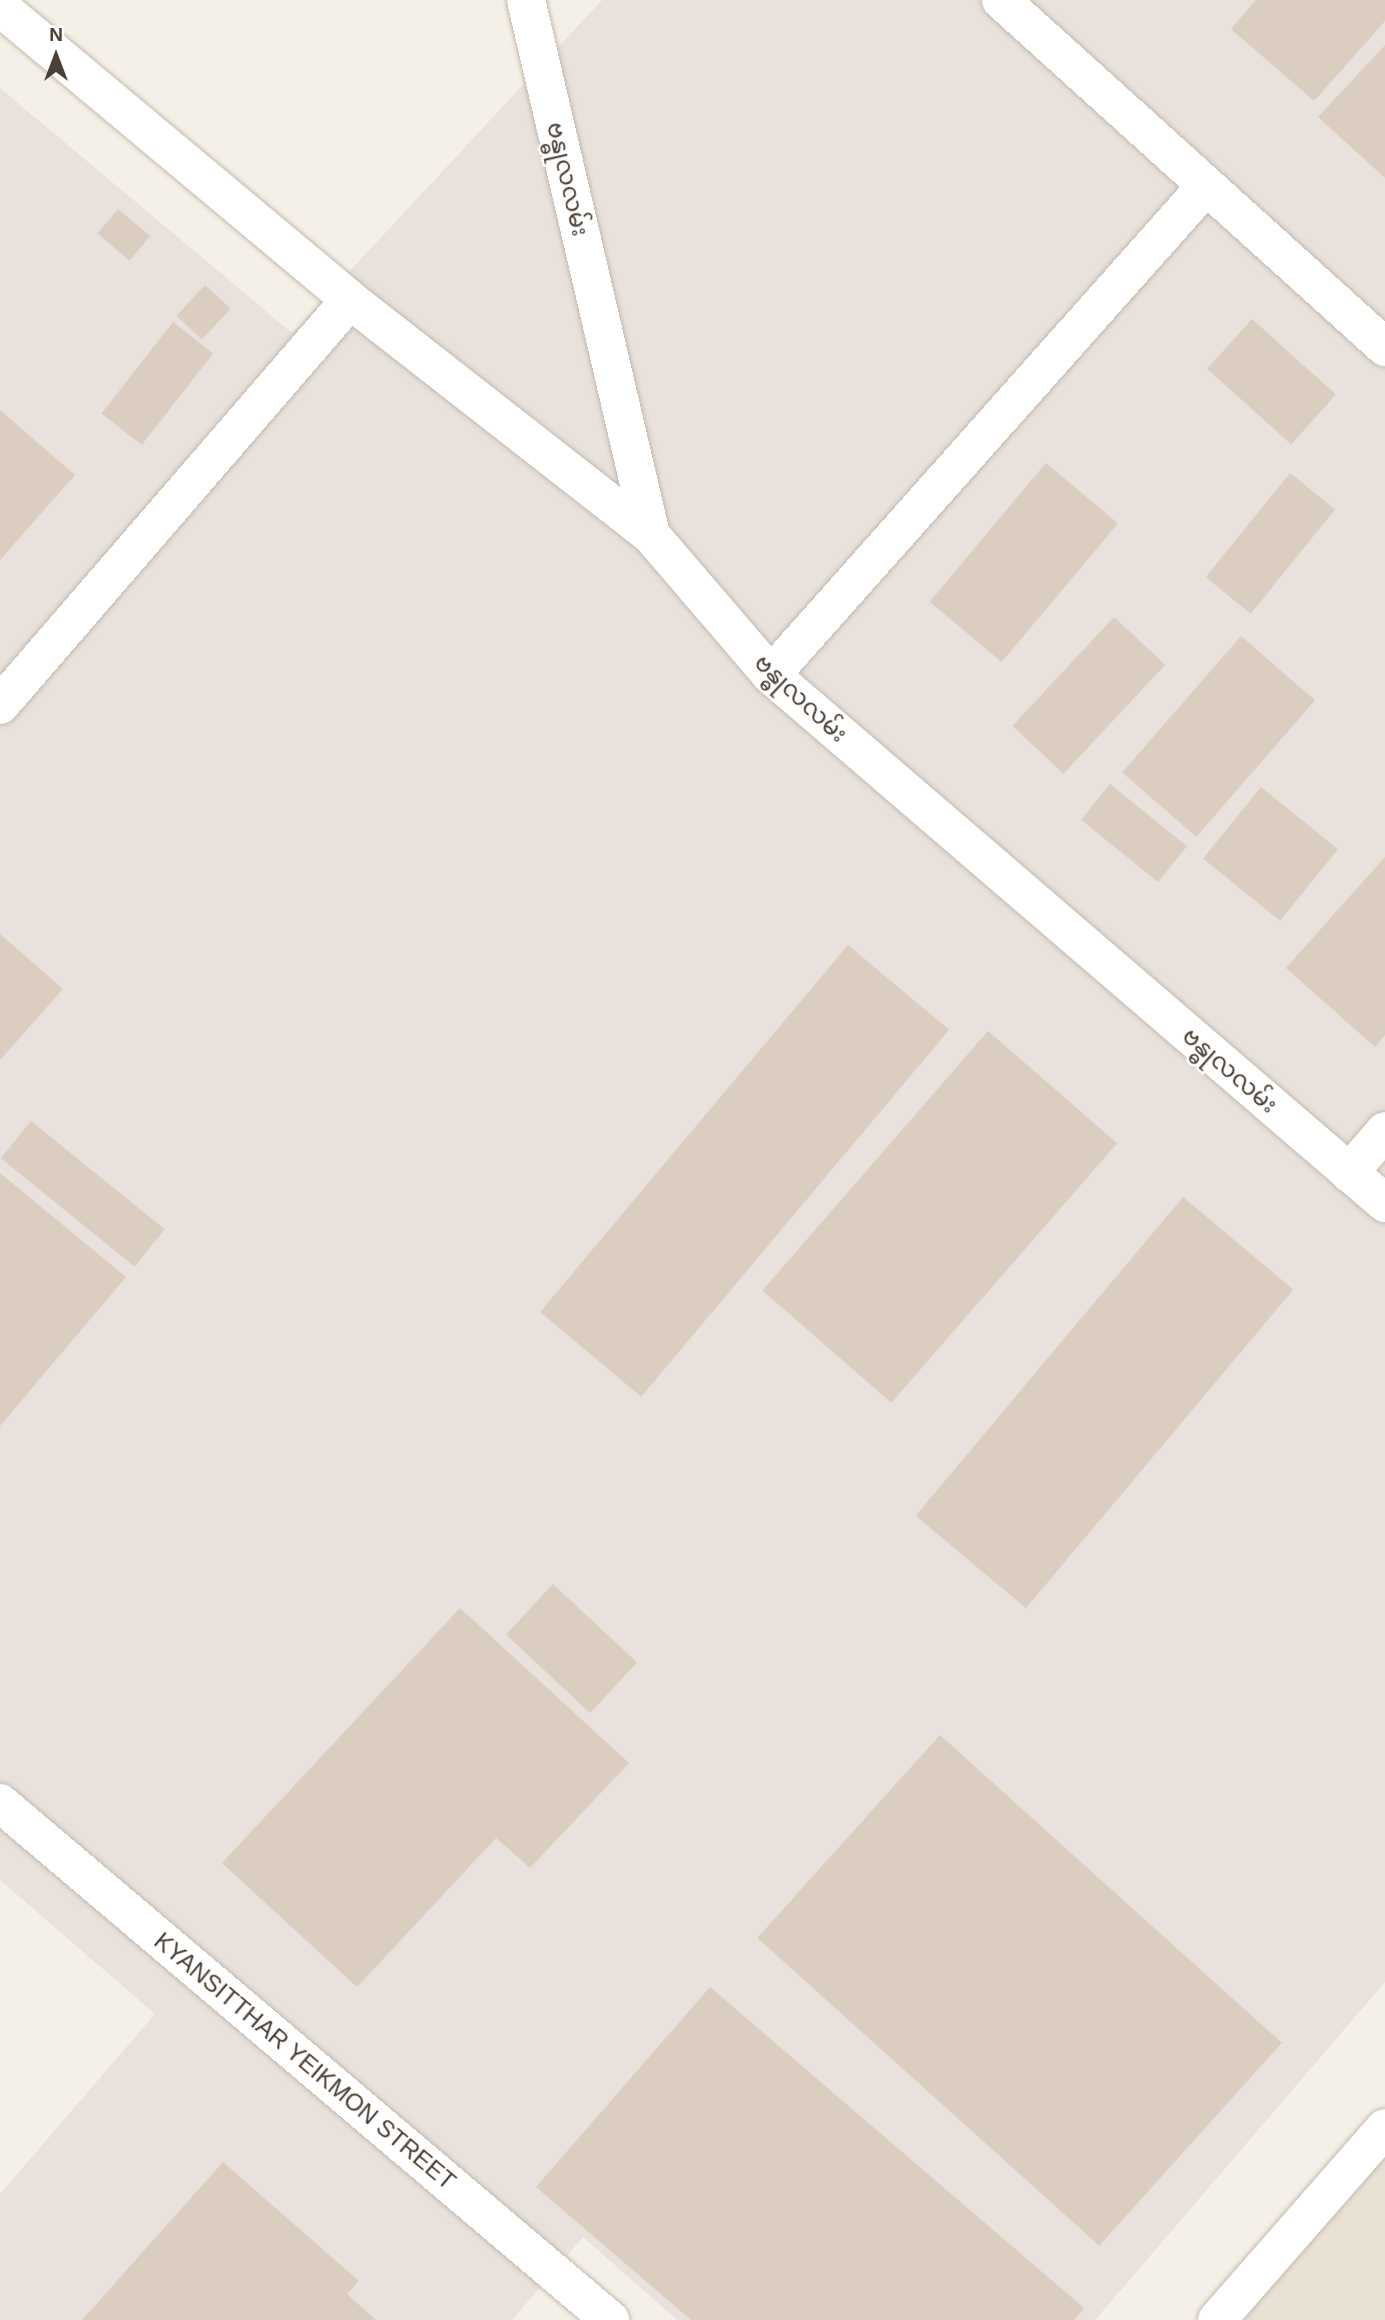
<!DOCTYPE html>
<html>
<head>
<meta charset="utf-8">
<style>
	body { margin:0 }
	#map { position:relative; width:1385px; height:2320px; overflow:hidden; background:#f5f0e7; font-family:Helvetica,"Noto Sans Myanmar",sans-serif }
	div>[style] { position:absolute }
	.residential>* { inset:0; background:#eae1d5 }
	.industrial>* { inset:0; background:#e8e1dc }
	.building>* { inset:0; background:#dbcdbf; transform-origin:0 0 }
	.roads { filter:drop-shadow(0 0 2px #c5b9ac) drop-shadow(0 0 2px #c5b9ac) }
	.minor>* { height:38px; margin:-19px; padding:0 19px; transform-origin:19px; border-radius:19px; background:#fff }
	span { translate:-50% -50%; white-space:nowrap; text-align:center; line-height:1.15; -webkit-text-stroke:5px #fff; paint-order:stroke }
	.street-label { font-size:24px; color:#493f35 }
	.north { position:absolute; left:21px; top:21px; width:70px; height:70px; -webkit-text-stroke:5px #fff; paint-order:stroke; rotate:0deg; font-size:19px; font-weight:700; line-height:28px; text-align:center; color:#493f35 }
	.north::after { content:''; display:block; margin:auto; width:24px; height:32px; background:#493f35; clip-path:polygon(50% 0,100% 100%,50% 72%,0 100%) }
</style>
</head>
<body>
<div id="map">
	<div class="residential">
		<i style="clip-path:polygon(1385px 2124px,1385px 2320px,1213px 2320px)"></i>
	</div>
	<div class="industrial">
		<i style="clip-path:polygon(602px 0,1385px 0,1385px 1982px,1095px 2320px,677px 2320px,583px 2237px,512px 2320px,0 2320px,0 2194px,155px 2014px,0 1880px,0 88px,292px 333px)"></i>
	</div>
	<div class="building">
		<i style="clip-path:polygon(1256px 0,1385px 0,1385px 21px,1314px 101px,1231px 29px)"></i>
		<i style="clip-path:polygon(1385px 45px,1385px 178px,1318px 117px)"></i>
		<i style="left:118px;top:209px;width:42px;height:32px;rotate:40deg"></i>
		<i style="left:205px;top:285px;width:35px;height:42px;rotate:43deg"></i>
		<i style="left:1252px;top:319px;width:113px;height:67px;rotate:42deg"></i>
		<i style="left:173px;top:322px;width:51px;height:116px;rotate:38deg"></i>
		<i style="clip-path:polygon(0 410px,75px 475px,0 560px)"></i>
		<i style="left:1046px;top:463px;width:94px;height:181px;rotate:40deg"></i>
		<i style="left:1290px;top:473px;width:58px;height:134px;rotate:39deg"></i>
		<i style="left:1114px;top:617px;width:70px;height:149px;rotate:43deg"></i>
		<i style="left:1241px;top:636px;width:98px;height:181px;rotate:41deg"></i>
		<i style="left:1110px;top:784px;width:99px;height:46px;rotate:39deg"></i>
		<i style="left:1261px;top:787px;width:99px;height:92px;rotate:39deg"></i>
		<i style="clip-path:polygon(1385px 857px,1385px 1035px,1375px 1047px,1286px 968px)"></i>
		<i style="clip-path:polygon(0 934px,63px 989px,0 1060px)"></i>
		<i style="left:848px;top:945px;width:132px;height:479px;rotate:40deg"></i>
		<i style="left:988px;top:1031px;width:171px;height:344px;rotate:41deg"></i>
		<i style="left:31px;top:1121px;width:172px;height:48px;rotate:39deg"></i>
		<i style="clip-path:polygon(0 1173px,126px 1277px,0 1426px)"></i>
		<i style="left:1183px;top:1197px;width:144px;height:416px;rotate:40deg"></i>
		<i style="left:553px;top:1584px;width:115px;height:69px;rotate:43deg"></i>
		<i style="clip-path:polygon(460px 1608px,629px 1763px,530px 1868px,496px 1838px,357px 1987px,222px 1863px)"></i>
		<i style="left:940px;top:1735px;width:460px;height:273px;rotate:42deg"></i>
		<i style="clip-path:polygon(710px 1987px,1084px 2308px,1074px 2320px,691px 2320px,536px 2187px)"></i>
		<i style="clip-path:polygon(223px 2162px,359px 2281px,347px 2294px,376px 2320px,82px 2320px)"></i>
	</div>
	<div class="roads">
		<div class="minor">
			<i style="left:526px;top:0;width:549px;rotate:76.85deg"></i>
			<i style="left:651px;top:535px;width:184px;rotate:49.4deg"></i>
			<i style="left:771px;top:675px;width:810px;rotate:40.69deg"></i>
			<i style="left:1001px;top:0;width:518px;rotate:42.1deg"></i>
			<i style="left:0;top:7px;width:456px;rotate:39.9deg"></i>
			<i style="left:350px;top:300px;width:382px;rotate:38deg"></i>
			<i style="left:771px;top:675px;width:654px;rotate:-48.34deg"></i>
			<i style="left:0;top:705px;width:535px;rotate:-49.17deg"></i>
			<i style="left:1349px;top:1173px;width:55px;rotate:-49.4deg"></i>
			<i style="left:0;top:1803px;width:800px;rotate:40.28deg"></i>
			<i style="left:1217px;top:2320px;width:255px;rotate:-48.8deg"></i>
		</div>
	</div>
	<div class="street-label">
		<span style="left:568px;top:179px;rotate:77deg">ဗန္ဓုလလမ်း</span>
		<span style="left:801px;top:698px;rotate:43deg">ဗန္ဓုလလမ်း</span>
		<span style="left:1230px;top:1070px;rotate:41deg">ဗန္ဓုလလမ်း</span>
		<span style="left:305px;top:2061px;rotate:40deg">KYANSITTHAR YEIKMON STREET</span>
	</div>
	<div class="north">N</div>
</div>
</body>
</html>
